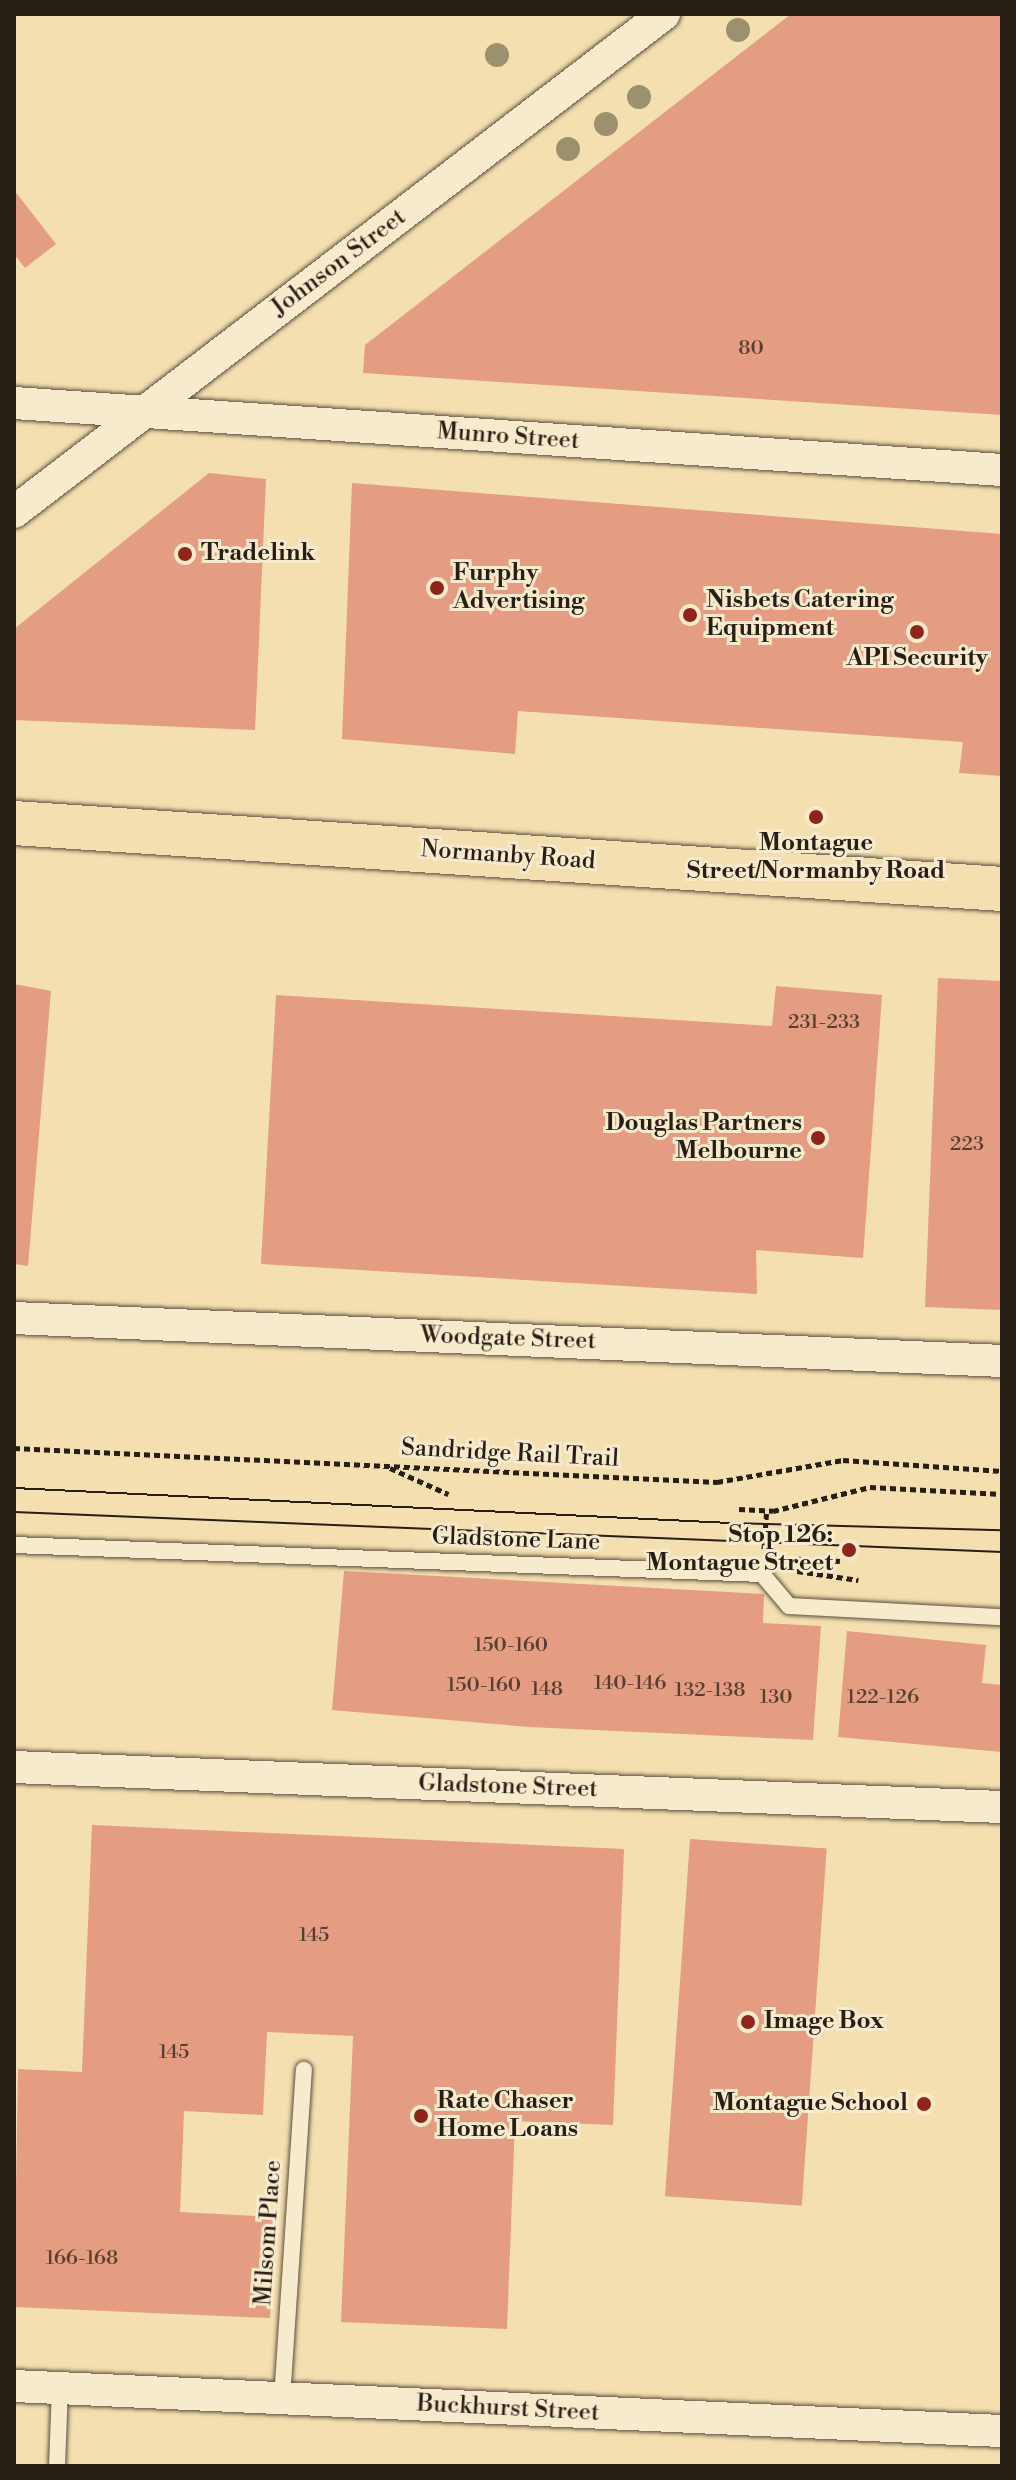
<!DOCTYPE html>
<html>
<head>
<meta charset="utf-8">
<style>
	body { margin:0 }
	#map { position:relative; width:1016px; height:2480px; overflow:hidden; background:#f4dfb1; font-family:"Libre Bodoni",serif }
	div>[style] { position:absolute }
	.building>* { inset:0; background:#e49c82; transform-origin:0 0 }
	.path>* { height:5px; margin-top:-2.5px; transform-origin:0; background:repeating-linear-gradient(90deg,#271e15 0 6px,transparent 0 10px) }
	.roads { filter:drop-shadow(0 0 2px #5a4e3c) drop-shadow(0 0 2px #5a4e3c) }
	.service>* { height:16px; margin:-8px; padding:0 8px; transform-origin:8px; border-radius:8px; background:#f8eacc }
	.minor>* { height:32px; margin:-16px; padding:0 16px; transform-origin:16px; border-radius:16px; background:#f8eacc }
	.primary>* { height:44px; margin:-22px; padding:0 22px; transform-origin:22px; border-radius:22px; background:#f4dfb1 }
	.tram>* { height:2px; margin:-1px; padding:0 1px; transform-origin:1px; border-radius:1px; background:#271e15 }
	.trees>* { width:24px; height:24px; margin:-12px; border-radius:50%; background:#9d906e }
	.dots>* { width:22px; height:22px; translate:-50% -50%; box-sizing:border-box; border:4px solid #f8eacc; border-radius:50% }
	span { translate:-50% -50%; white-space:nowrap; text-align:center; line-height:1.15; -webkit-text-stroke:6px #f8eacc; paint-order:stroke }
	.number-label { font-size:20px; color:#563e30 }
	.number-label span { -webkit-text-stroke-width:0 }
	.street-label { font-size:24px; color:#271e15 }
	.poi-label { font-size:24px; color:#271e15; font-weight:700 }
	.left { translate:0 -50%; text-align:left }
	.right { translate:-100% -50%; text-align:right }
	.frame { position:absolute; inset:0; border:16px solid #271e15; pointer-events:none }
</style>
</head>
<body>
<div id="map">
	<div class="building">
		<i style="clip-path:polygon(791px 14px,1002px 14px,1002px 415px,363px 373px,365px 345px)"></i>
		<i style="clip-path:polygon(14px 190px,56px 244px,25px 268px,14px 254px)"></i>
		<i style="clip-path:polygon(209px 473px,266px 479px,255px 730px,14px 720px,14px 629px)"></i>
		<i style="clip-path:polygon(352px 483px,1002px 534px,1002px 776px,959px 773px,963px 742px,518px 711px,515px 754px,342px 739px)"></i>
		<i style="clip-path:polygon(938px 978px,1002px 981px,1002px 1310px,925px 1307px)"></i>
		<i style="clip-path:polygon(14px 984px,51px 991px,28px 1266px,14px 1264px)"></i>
		<i style="clip-path:polygon(776px 986px,882px 995px,863px 1258px,756px 1250px,757px 1294px,261px 1264px,276px 995px,772px 1026px)"></i>
		<i style="clip-path:polygon(344px 1571px,764px 1594px,763px 1623px,821px 1626px,813px 1740px,529px 1727px,332px 1710px)"></i>
		<i style="clip-path:polygon(847px 1631px,986px 1645px,982px 1683px,1002px 1685px,1002px 1752px,838px 1737px)"></i>
		<i style="clip-path:polygon(92px 1825px,624px 1849px,613px 2125px,515px 2121px,507px 2329px,341px 2322px,353px 2036px,267px 2032px,263px 2115px,184px 2111px,180px 2212px,274px 2217px,270px 2318px,14px 2307px,18px 2069px,82px 2072px)"></i>
		<i style="left:690px;top:1839px;width:137px;height:358px;rotate:4deg"></i>
	</div>
	<div class="path">
		<i style="left:14px;top:1448px;width:704px;rotate:2.77deg"></i>
		<i style="left:717px;top:1482px;width:128px;rotate:-9.9deg"></i>
		<i style="left:843px;top:1460px;width:159px;rotate:4deg"></i>
		<i style="left:390px;top:1468px;width:64px;rotate:24.1deg"></i>
		<i style="left:739px;top:1509px;width:34px;rotate:3deg"></i>
		<i style="left:773px;top:1511px;width:100px;rotate:-13.9deg"></i>
		<i style="left:870px;top:1487px;width:132px;rotate:3deg"></i>
		<i style="left:764px;top:1549px;width:39px;rotate:-86deg"></i>
		<i style="left:785px;top:1558px;width:55px;rotate:3.1deg"></i>
		<i style="left:796px;top:1559px;width:12px;rotate:85deg"></i>
		<i style="left:797px;top:1571px;width:62px;rotate:8.4deg"></i>
	</div>
	<div class="roads">
		<div class="service">
			<i style="left:14px;top:1545px;width:749px;rotate:2.22deg"></i>
			<i style="left:762px;top:1574px;width:42px;rotate:49.8deg"></i>
			<i style="left:789px;top:1606px;width:213px;rotate:3deg"></i>
			<i style="left:282px;top:2399px;width:330px;rotate:-86.2deg"></i>
			<i style="left:57px;top:2466px;width:78px;rotate:-87.8deg"></i>
		</div>
		<div class="minor">
			<i style="left:14px;top:403px;width:990px;rotate:3.88deg"></i>
			<i style="left:14px;top:512px;width:819px;rotate:-37.46deg"></i>
			<i style="left:14px;top:1318px;width:989px;rotate:2.49deg"></i>
			<i style="left:14px;top:1767px;width:989px;rotate:2.32deg"></i>
			<i style="left:14px;top:2386px;width:989px;rotate:2.61deg"></i>
		</div>
		<div class="primary">
			<i style="left:14px;top:823px;width:990px;rotate:3.82deg"></i>
		</div>
	</div>
	<div class="tram">
		<i style="left:14px;top:1488px;width:716px;rotate:2.8deg"></i>
		<i style="left:729px;top:1523px;width:273px;rotate:1.5deg"></i>
		<i style="left:14px;top:1512px;width:989px;rotate:2.32deg"></i>
	</div>
	<div class="trees">
		<i style="left:738px;top:30px"></i>
		<i style="left:497px;top:55px"></i>
		<i style="left:639px;top:97px"></i>
		<i style="left:606px;top:124px"></i>
		<i style="left:568px;top:149px"></i>
	</div>
	<div class="dots">
		<i style="left:185px;top:554px;background:#8f2418"></i>
		<i style="left:437px;top:588px;background:#8f2418"></i>
		<i style="left:690px;top:615px;background:#8f2418"></i>
		<i style="left:917px;top:632px;background:#8f2418"></i>
		<i style="left:816px;top:817px;background:#8f2418"></i>
		<i style="left:818px;top:1138px;background:#8f2418"></i>
		<i style="left:849px;top:1550px;background:#8f2418"></i>
		<i style="left:748px;top:2022px;background:#8f2418"></i>
		<i style="left:924px;top:2104px;background:#8f2418"></i>
		<i style="left:421px;top:2116px;background:#8f2418"></i>
	</div>
	<div class="number-label">
		<span style="left:751px;top:348px">80</span>
		<span style="left:824px;top:1022px">231-233</span>
		<span style="left:967px;top:1144px">223</span>
		<span style="left:511px;top:1645px">150-160</span>
		<span style="left:630px;top:1683px">140-146</span>
		<span style="left:484px;top:1685px">150-160</span>
		<span style="left:547px;top:1689px">148</span>
		<span style="left:710px;top:1690px">132-138</span>
		<span style="left:776px;top:1697px">130</span>
		<span style="left:883px;top:1697px">122-126</span>
		<span style="left:314px;top:1935px">145</span>
		<span style="left:174px;top:2052px">145</span>
		<span style="left:82px;top:2258px">166-168</span>
	</div>
	<div class="street-label">
		<span style="left:339px;top:263px;rotate:-37deg">Johnson Street</span>
		<span style="left:508px;top:437px;rotate:4deg">Munro Street</span>
		<span style="left:508px;top:856px;rotate:4deg">Normanby Road</span>
		<span style="left:508px;top:1339px;rotate:2deg">Woodgate Street</span>
		<span style="left:510px;top:1454px;rotate:3deg">Sandridge Rail Trail</span>
		<span style="left:516px;top:1540px;rotate:2deg">Gladstone Lane</span>
		<span style="left:508px;top:1787px;rotate:2deg">Gladstone Street</span>
		<span style="left:269px;top:2233px;rotate:-86deg">Milsom Place</span>
		<span style="left:508px;top:2409px;rotate:3deg">Buckhurst Street</span>
	</div>
	<div class="poi-label">
		<span class="left" style="left:201px;top:554px">Tradelink</span>
		<span class="left" style="left:453px;top:588px">Furphy<br>Advertising</span>
		<span class="left" style="left:706px;top:615px">Nisbets Catering<br>Equipment</span>
		<span style="left:917px;top:659px">API Security</span>
		<span style="left:816px;top:858px">Montague<br>Street/Normanby Road</span>
		<span class="right" style="left:802px;top:1138px">Douglas Partners<br>Melbourne</span>
		<span class="right" style="left:833px;top:1550px">Stop 126:<br>Montague Street</span>
		<span class="left" style="left:764px;top:2022px">Image Box</span>
		<span class="left" style="left:437px;top:2116px">Rate Chaser<br>Home Loans</span>
		<span class="right" style="left:908px;top:2104px">Montague School</span>
	</div>
	<div class="frame"></div>
</div>
</body>
</html>
